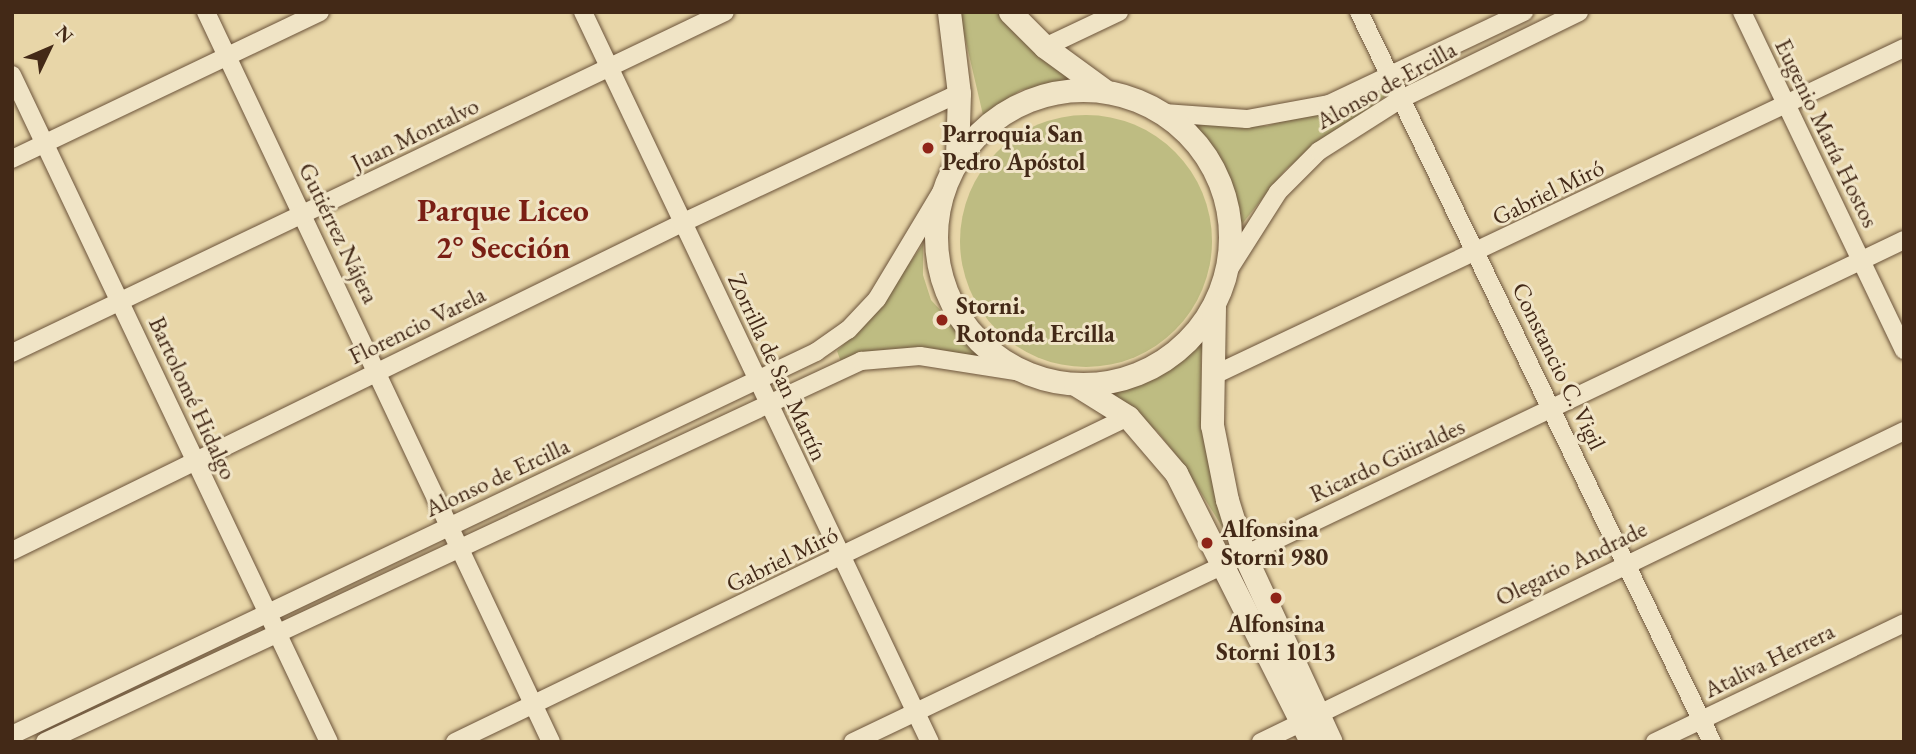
<!DOCTYPE html>
<html>
<head>
<meta charset="utf-8">
<style>
	body { margin:0 }
	#map { position:relative; width:1916px; height:754px; overflow:hidden; background:#e8d6a8; font-family:"EB Garamond",serif }
	div>[style] { position:absolute }
	.green>* { inset:0; background:#bebc82 }
	.round { border-radius:50% }
	.roads { filter:drop-shadow(0 0 2px #6c543b) drop-shadow(0 0 2px #6c543b) }
	.minor>* { height:18px; margin:-9px; padding:0 9px; transform-origin:9px; border-radius:9px; background:#f0e4c6 }
	.tertiary>* { height:23px; margin:-11.5px; padding:0 11.5px; transform-origin:11.5px; border-radius:11.5px; background:#f0e4c6 }
	.tertiary>.ring { margin:-11.5px; padding:0; box-sizing:content-box; background:none; border:23px solid #f0e4c6; border-radius:50% }
	.dots>* { width:19px; height:19px; translate:-50% -50%; box-sizing:border-box; border:4px solid #f0e4c6; border-radius:50% }
	span { translate:-50% -50%; white-space:nowrap; text-align:center; line-height:1.15; -webkit-text-stroke:6px #f0e4c6; paint-order:stroke }
	.street-label { font-size:24px; color:#432917 }
	.poi-label { font-size:24px; color:#432917; font-weight:700 }
	.left { translate:0 -50%; text-align:left }
	.district-label { font-size:32px; color:#7a1f14; font-weight:700 }
	.frame { position:absolute; inset:0; border:14px solid #432917; pointer-events:none }
	.north { position:absolute; left:14px; top:14px; width:70px; height:70px; -webkit-text-stroke:5px #f0e4c6; paint-order:stroke; rotate:46deg; font-size:19px; font-weight:700; line-height:28px; text-align:center; color:#432917 }
	.north::after { content:''; display:block; margin:auto; width:24px; height:32px; background:#432917; clip-path:polygon(50% 0,100% 100%,50% 72%,0 100%) }
</style>
</head>
<body>
<div id="map">
	<div class="green">
		<i style="clip-path:polygon(959px 12px,1000px 12px,1073px 81px,1021px 90px,983px 115px)"></i>
		<i style="clip-path:polygon(1381px 89px,1386px 96px,1286px 169px,1238px 229px,1234px 195px,1214px 156px,1187px 121px,1267px 126px)"></i>
		<i class="round" style="left:960px;top:115px;width:252px;height:252px"></i>
		<i style="clip-path:polygon(923px 244px,923px 275px,931px 300px,985px 358px,930px 348px,891px 349px,841px 362px,837px 351px,873px 315px)"></i>
		<i style="clip-path:polygon(1206px 330px,1201px 357px,1203px 435px,1223px 528px,1181px 461px,1157px 431px,1093px 387px,1134px 383px,1154px 374px,1185px 353px)"></i>
	</div>
	<div class="roads">
		<div class="minor">
			<i style="left:206px;top:12px;width:807px;rotate:64.7deg"></i>
			<i style="left:583px;top:12px;width:808px;rotate:64.58deg"></i>
			<i style="left:1359px;top:12px;width:811px;rotate:64.19deg"></i>
			<i style="left:1742px;top:12px;width:375px;rotate:64.4deg"></i>
			<i style="left:1045px;top:47px;width:82px;rotate:-25.3deg"></i>
			<i style="left:12px;top:75px;width:738px;rotate:64.58deg"></i>
			<i style="left:1164px;top:113px;width:83px;rotate:4.1deg"></i>
			<i style="left:1247px;top:119px;width:83px;rotate:-10.4deg"></i>
			<i style="left:1329px;top:104px;width:216px;rotate:-25.3deg"></i>
			<i style="left:12px;top:159px;width:341px;rotate:-25.5deg"></i>
			<i style="left:1226px;top:274px;width:97px;rotate:-57.6deg"></i>
			<i style="left:1278px;top:192px;width:58px;rotate:-45deg"></i>
			<i style="left:1319px;top:151px;width:97px;rotate:-32.4deg"></i>
			<i style="left:1401px;top:99px;width:198px;rotate:-26deg"></i>
			<i style="left:12px;top:353px;width:790px;rotate:-25.56deg"></i>
			<i style="left:1212px;top:376px;width:766px;rotate:-25.36deg"></i>
			<i style="left:12px;top:551px;width:746px;rotate:-26.08deg"></i>
			<i style="left:682px;top:223px;width:306px;rotate:-25.1deg"></i>
			<i style="left:12px;top:735px;width:891px;rotate:-25.47deg"></i>
			<i style="left:816px;top:352px;width:39px;rotate:-35deg"></i>
			<i style="left:848px;top:330px;width:42px;rotate:-46.9deg"></i>
			<i style="left:877px;top:299px;width:126px;rotate:-59deg"></i>
			<i style="left:45px;top:742px;width:901px;rotate:-25.03deg"></i>
			<i style="left:861px;top:361px;width:59px;rotate:-4.8deg"></i>
			<i style="left:920px;top:356px;width:108px;rotate:9deg"></i>
			<i style="left:455px;top:742px;width:747px;rotate:-25.78deg"></i>
			<i style="left:853px;top:742px;width:1165px;rotate:-25.53deg"></i>
			<i style="left:1261px;top:742px;width:714px;rotate:-25.81deg"></i>
			<i style="left:1655px;top:742px;width:276px;rotate:-25.5deg"></i>
		</div>
		<div class="tertiary">
			<i style="left:949px;top:12px;width:82px;rotate:83deg"></i>
			<i style="left:959px;top:93px;width:64px;rotate:91.8deg"></i>
			<i style="left:1010px;top:12px;width:49px;rotate:45deg"></i>
			<i style="left:1045px;top:47px;width:73px;rotate:36.1deg"></i>
			<i class="ring" style="left:936px;top:90px;width:271px;height:271px"></i>
			<i style="left:1214px;top:307px;width:118px;rotate:91deg"></i>
			<i style="left:1212px;top:425px;width:76px;rotate:78.7deg"></i>
			<i style="left:1227px;top:500px;width:57px;rotate:72.5deg"></i>
			<i style="left:1244px;top:554px;width:207px;rotate:65.2deg"></i>
			<i style="left:1075px;top:384px;width:62px;rotate:31.9deg"></i>
			<i style="left:1128px;top:417px;width:74px;rotate:49.4deg"></i>
			<i style="left:1176px;top:473px;width:301px;rotate:63.3deg"></i>
		</div>
	</div>
	<div class="dots">
		<i style="left:928px;top:148px;background:#8f2418"></i>
		<i style="left:942px;top:320px;background:#8f2418"></i>
		<i style="left:1207px;top:543px;background:#8f2418"></i>
		<i style="left:1276px;top:598px;background:#8f2418"></i>
	</div>
	<div class="street-label">
		<span style="left:1386px;top:85px;rotate:-29deg">Alonso de Ercilla</span>
		<span style="left:1827px;top:133px;rotate:64deg">Eugenio María Hostos</span>
		<span style="left:415px;top:134px;rotate:-26deg">Juan Montalvo</span>
		<span style="left:1548px;top:192px;rotate:-26deg">Gabriel Miró</span>
		<span style="left:339px;top:233px;rotate:64deg">Gutiérrez Nájera</span>
		<span style="left:417px;top:325px;rotate:-26deg">Florencio Varela</span>
		<span style="left:1559px;top:366px;rotate:64deg">Constancio C. Vigil</span>
		<span style="left:778px;top:367px;rotate:65deg">Zorrilla de San Martín</span>
		<span style="left:193px;top:398px;rotate:65deg">Bartolomé Hidalgo</span>
		<span style="left:1387px;top:460px;rotate:-25deg">Ricardo Güiraldes</span>
		<span style="left:497px;top:477px;rotate:-25deg">Alonso de Ercilla</span>
		<span style="left:782px;top:559px;rotate:-26deg">Gabriel Miró</span>
		<span style="left:1571px;top:563px;rotate:-26deg">Olegario Andrade</span>
		<span style="left:1769px;top:660px;rotate:-26deg">Ataliva Herrera</span>
	</div>
	<div class="poi-label">
		<span class="left" style="left:942px;top:148px">Parroquia San<br>Pedro Apóstol</span>
		<span class="left" style="left:956px;top:320px">Storni.<br>Rotonda Ercilla</span>
		<span class="left" style="left:1221px;top:543px">Alfonsina<br>Storni 980</span>
		<span style="left:1276px;top:638px">Alfonsina<br>Storni 1013</span>
	</div>
	<div class="district-label">
		<span style="left:503px;top:229px">Parque Liceo<br>2° Sección</span>
	</div>
	<div class="frame"></div>
	<div class="north">N</div>
</div>
</body>
</html>
